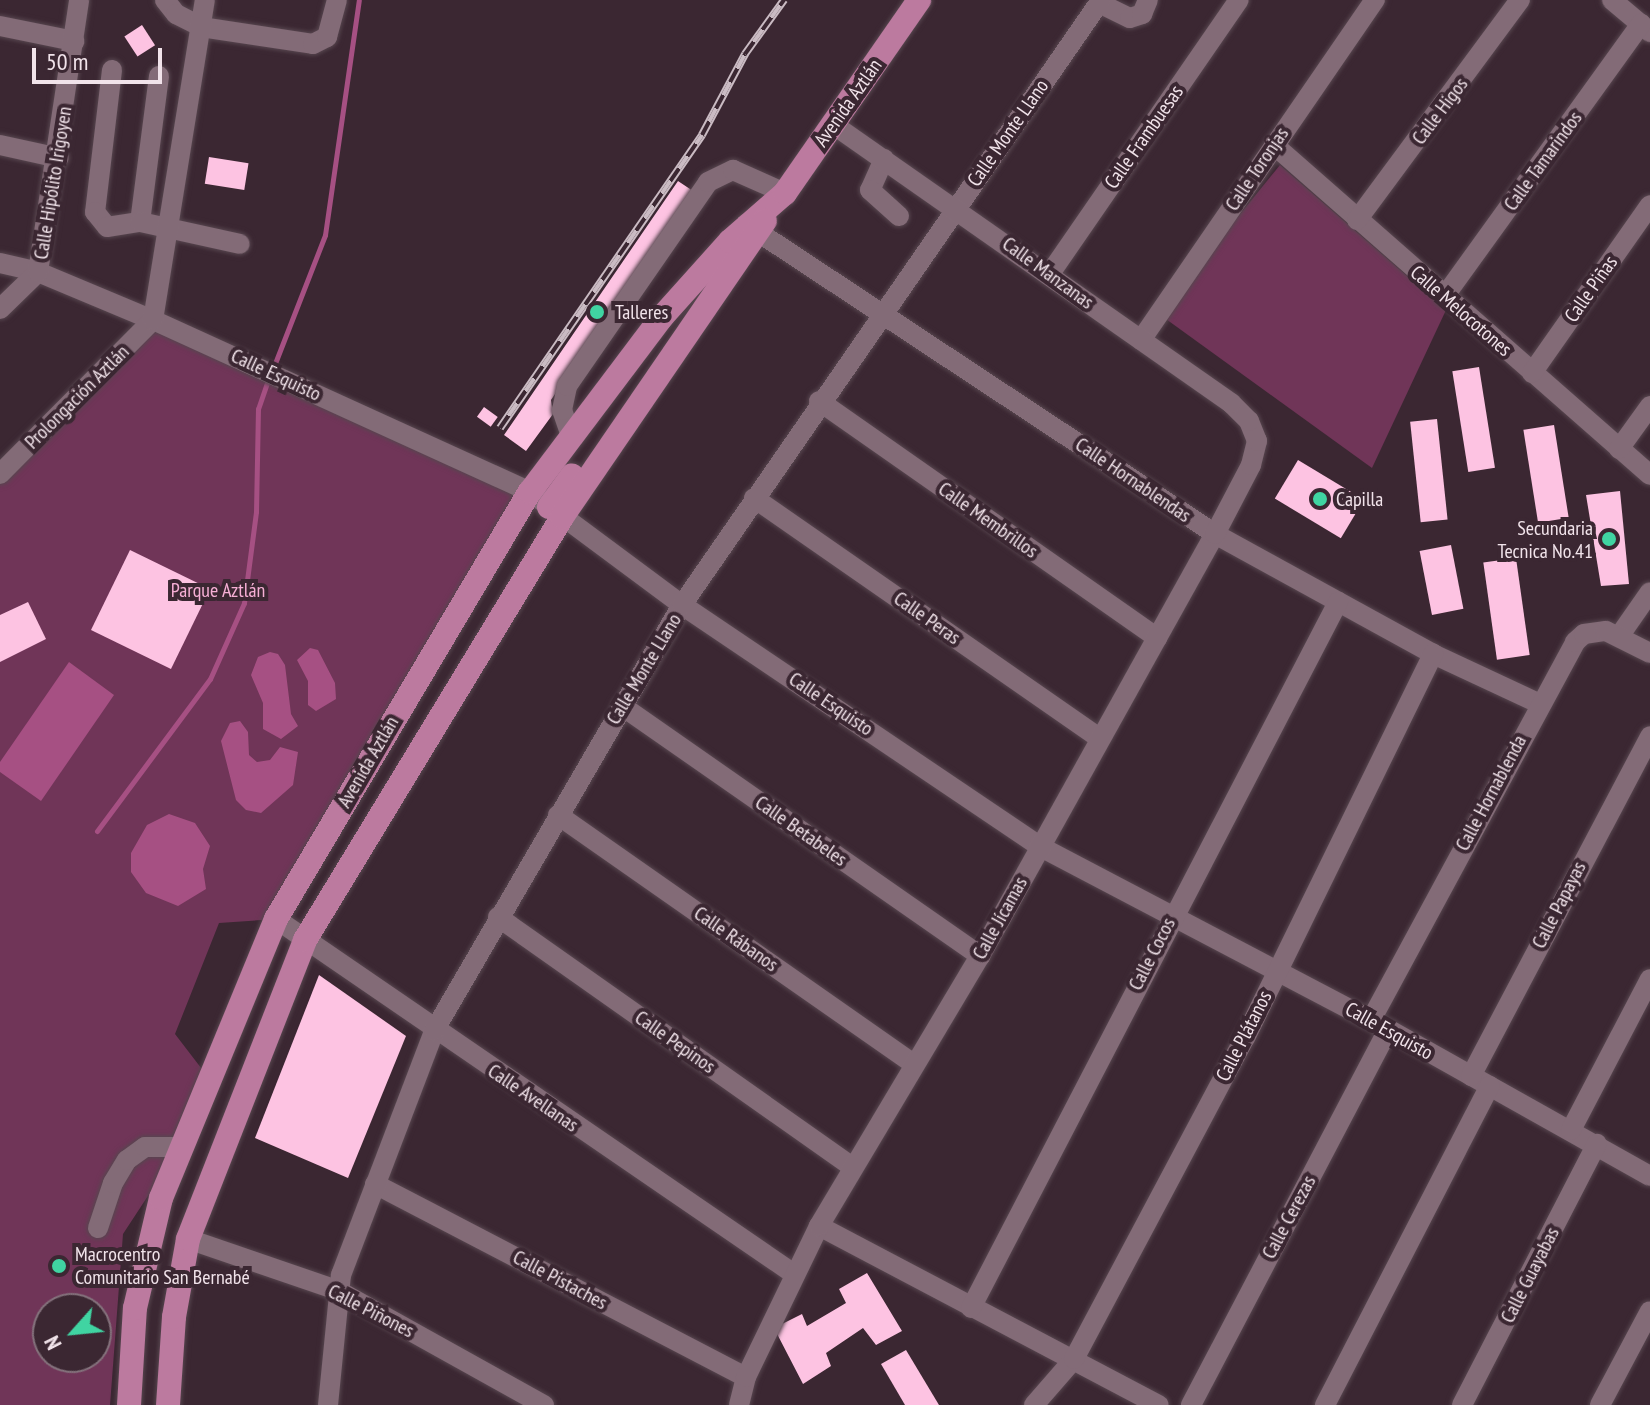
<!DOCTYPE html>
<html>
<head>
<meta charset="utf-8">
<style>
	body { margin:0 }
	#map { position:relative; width:1650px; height:1405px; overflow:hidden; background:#3b2732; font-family:"PT Sans Narrow",sans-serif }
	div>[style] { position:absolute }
	.green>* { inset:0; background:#703558 }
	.water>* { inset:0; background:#a65083 }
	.stream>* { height:5px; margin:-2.5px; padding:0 2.5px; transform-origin:2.5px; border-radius:2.5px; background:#a65083 }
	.building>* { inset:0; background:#fdc3e2; transform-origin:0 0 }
	.roads { filter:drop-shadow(0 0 2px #57464f) drop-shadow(0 0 2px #57464f) }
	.minor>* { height:20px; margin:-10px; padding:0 10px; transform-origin:10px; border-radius:10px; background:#836b77 }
	.major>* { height:24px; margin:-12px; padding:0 12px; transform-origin:12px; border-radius:12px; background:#bc7a9f }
	.rail>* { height:8px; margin-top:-4px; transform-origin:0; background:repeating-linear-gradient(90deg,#3b2732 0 15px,#cabbc3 0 30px); box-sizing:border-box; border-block:2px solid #cabbc3 }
	.dots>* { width:22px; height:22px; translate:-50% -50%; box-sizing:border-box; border:4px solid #3b2732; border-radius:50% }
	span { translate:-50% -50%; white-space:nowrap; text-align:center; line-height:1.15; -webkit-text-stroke:8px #3b2732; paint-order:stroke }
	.street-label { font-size:20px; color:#f1e3ea }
	.poi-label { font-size:20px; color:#f1e3ea }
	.left { translate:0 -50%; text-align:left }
	.right { translate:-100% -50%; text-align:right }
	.park-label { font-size:20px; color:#f6afd5 }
	.north { position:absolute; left:32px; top:1293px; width:80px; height:80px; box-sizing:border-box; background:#3b2732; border:2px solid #84727c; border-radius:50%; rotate:243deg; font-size:22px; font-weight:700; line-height:32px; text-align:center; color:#f1e3ea }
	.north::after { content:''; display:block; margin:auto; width:28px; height:36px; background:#40d4a2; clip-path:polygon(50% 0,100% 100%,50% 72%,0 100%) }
	.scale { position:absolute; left:32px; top:48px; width:130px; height:36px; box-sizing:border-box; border:4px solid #f1e3ea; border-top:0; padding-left:10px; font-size:24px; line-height:28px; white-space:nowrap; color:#f1e3ea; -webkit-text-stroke:6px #3b2732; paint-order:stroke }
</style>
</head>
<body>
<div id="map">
	<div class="green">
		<i style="clip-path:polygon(1280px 165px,1446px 310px,1372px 468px,1159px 314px)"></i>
		<i style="clip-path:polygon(evenodd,153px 320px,530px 492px,276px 919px,219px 923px,175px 1034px,208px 1077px,180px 1147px,123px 1234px,110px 1405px,0 1405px,0 471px,153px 320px,48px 1309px,96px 1309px,96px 1357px,48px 1357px,48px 1309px)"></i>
	</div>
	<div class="water">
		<i style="clip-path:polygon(310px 648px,318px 650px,335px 683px,336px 699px,316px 711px,308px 705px,308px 681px,297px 660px)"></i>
		<i style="clip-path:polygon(270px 652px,278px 654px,285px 665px,291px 714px,298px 726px,281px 739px,263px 729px,263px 703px,251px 675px,258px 657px)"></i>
		<i style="clip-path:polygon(69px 662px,114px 695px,41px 801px,0 772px,0 762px)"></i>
		<i style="clip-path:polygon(240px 721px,248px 732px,249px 755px,257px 762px,270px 760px,280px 747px,298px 752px,293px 785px,261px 813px,246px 810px,236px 800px,221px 741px,230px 723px)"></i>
		<i style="clip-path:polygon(169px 814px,195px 823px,210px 846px,203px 869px,206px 889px,178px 906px,146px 893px,131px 872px,131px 853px,147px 825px)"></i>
	</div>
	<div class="stream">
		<i style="left:272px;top:371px;width:146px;rotate:-68.7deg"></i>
		<i style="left:325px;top:235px;width:237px;rotate:-81.8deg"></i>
		<i style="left:97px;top:831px;width:189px;rotate:-53.4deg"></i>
		<i style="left:210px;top:679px;width:83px;rotate:-65.9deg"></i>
		<i style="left:244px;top:603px;width:92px;rotate:-82.5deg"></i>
		<i style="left:256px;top:512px;width:103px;rotate:-88.9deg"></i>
		<i style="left:258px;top:409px;width:31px;rotate:-71deg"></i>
	</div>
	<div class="building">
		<i style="left:142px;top:25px;width:24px;height:21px;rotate:57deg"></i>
		<i style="left:209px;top:157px;width:40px;height:27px;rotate:9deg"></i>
		<i style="clip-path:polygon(678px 181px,693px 191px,551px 400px,553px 414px,526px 451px,504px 435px)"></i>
		<i style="left:1479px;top:367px;width:102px;height:27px;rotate:81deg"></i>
		<i style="left:484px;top:407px;width:17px;height:12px;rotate:36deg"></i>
		<i style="left:1437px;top:419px;width:101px;height:27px;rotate:84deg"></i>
		<i style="left:1554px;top:425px;width:94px;height:31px;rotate:81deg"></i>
		<i style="left:1298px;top:460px;width:77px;height:45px;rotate:31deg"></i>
		<i style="clip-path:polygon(1620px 491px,1629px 584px,1601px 586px,1586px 495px)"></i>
		<i style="left:1451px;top:545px;width:65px;height:32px;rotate:79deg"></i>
		<i style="left:130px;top:550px;width:89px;height:89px;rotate:26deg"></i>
		<i style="left:1516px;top:558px;width:98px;height:33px;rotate:82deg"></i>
		<i style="clip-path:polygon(28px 602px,46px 639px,0 662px,0 615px)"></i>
		<i style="clip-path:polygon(319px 975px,406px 1036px,348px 1178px,255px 1138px)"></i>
		<i style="clip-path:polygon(867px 1273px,902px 1331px,876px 1345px,863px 1328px,826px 1353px,831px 1366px,803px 1384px,774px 1328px,802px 1314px,807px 1326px,846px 1303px,839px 1289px)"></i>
		<i style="clip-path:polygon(906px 1350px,939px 1405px,905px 1405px,881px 1364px)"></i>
	</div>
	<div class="roads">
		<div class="minor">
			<i style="left:165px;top:0;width:18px;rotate:52deg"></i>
			<i style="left:176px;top:14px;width:28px;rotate:27deg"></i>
			<i style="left:201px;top:27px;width:113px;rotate:8.6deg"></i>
			<i style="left:313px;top:44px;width:16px;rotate:-27deg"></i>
			<i style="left:327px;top:37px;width:38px;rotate:-75deg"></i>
			<i style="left:1612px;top:0;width:50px;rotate:40.1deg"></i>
			<i style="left:1099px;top:3px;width:34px;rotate:26deg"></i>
			<i style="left:1130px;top:18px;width:13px;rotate:-18deg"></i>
			<i style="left:1142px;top:14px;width:15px;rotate:-67deg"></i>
			<i style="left:0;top:26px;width:76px;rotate:11.5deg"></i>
			<i style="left:112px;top:70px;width:143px;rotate:96.8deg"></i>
			<i style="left:95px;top:212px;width:19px;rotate:51deg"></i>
			<i style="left:107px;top:227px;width:33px;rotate:-9deg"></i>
			<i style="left:159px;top:76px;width:147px;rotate:97.4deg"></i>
			<i style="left:140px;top:222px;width:102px;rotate:12.4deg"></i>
			<i style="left:0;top:145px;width:60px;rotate:12.4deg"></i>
			<i style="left:1274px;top:145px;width:500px;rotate:41.27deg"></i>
			<i style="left:884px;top:159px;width:34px;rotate:114deg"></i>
			<i style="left:870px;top:190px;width:39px;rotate:42deg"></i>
			<i style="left:1357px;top:220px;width:274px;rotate:-53.5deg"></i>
			<i style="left:746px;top:224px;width:562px;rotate:33.46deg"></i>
			<i style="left:1215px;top:534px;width:249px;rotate:28.8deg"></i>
			<i style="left:1433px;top:654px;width:116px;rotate:25deg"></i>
			<i style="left:0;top:263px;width:39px;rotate:13deg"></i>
			<i style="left:38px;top:272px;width:125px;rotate:22.7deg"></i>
			<i style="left:153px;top:320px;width:414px;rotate:24.5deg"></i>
			<i style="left:530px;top:492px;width:189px;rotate:36.6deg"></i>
			<i style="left:682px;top:605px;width:431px;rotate:34deg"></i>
			<i style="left:1039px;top:846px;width:394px;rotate:27.7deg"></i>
			<i style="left:1388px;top:1029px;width:300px;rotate:29.3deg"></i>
			<i style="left:1049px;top:275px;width:334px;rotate:-55.4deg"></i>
			<i style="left:1444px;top:297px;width:337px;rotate:-54.2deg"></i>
			<i style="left:0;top:309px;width:53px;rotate:-44.2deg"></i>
			<i style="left:38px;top:272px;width:275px;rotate:-81.4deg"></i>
			<i style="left:1141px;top:340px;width:413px;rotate:-55.5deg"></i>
			<i style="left:1532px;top:373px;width:205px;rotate:-54.9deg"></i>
			<i style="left:819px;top:401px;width:413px;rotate:35deg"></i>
			<i style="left:571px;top:436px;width:28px;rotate:-109deg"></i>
			<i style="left:562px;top:410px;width:25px;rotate:-78deg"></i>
			<i style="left:567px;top:386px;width:248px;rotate:-55.3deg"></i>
			<i style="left:708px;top:182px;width:28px;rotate:-26deg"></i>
			<i style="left:733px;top:170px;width:57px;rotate:23.9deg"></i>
			<i style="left:1619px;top:449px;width:53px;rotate:-54.2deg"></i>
			<i style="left:0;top:474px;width:217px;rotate:-45.2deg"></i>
			<i style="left:153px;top:320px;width:324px;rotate:-80.8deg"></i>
			<i style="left:754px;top:498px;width:420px;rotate:34.8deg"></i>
			<i style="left:1620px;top:635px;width:52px;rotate:-55.1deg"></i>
			<i style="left:622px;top:706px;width:437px;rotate:34.9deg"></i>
			<i style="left:558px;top:815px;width:434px;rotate:35deg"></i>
			<i style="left:498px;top:917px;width:434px;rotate:35.2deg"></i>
			<i style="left:276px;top:919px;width:628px;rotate:34.42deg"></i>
			<i style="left:1371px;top:1020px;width:430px;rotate:-61.6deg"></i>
			<i style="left:1575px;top:642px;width:12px;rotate:-42deg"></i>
			<i style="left:1584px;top:634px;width:22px;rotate:-8deg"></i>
			<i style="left:1606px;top:631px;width:49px;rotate:26.6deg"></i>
			<i style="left:1471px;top:1076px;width:384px;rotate:-62.2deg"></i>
			<i style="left:1571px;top:1130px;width:170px;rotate:-62.4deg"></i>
			<i style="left:375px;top:1184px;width:418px;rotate:27.5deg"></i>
			<i style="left:819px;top:1226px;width:384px;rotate:27.8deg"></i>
			<i style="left:98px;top:1228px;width:47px;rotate:-71.6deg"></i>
			<i style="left:113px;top:1183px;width:27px;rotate:-59deg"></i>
			<i style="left:127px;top:1160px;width:22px;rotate:-36deg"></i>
			<i style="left:145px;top:1147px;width:35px"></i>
			<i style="left:188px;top:1239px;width:157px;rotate:18.9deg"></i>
			<i style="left:337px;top:1290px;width:237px;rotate:29.1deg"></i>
			<i style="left:971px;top:1308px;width:796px;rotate:-62.53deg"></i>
			<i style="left:328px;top:1405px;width:131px;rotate:-84.3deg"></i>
			<i style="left:341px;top:1275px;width:261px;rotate:-69.1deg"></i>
			<i style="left:434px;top:1031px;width:493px;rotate:-59.8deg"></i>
			<i style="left:682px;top:605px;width:736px;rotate:-55.29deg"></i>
			<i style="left:739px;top:1405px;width:29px;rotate:-76deg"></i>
			<i style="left:746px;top:1377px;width:168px;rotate:-64.2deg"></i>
			<i style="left:819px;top:1226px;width:314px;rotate:-59.2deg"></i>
			<i style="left:980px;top:956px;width:483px;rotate:-60.9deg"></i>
			<i style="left:1215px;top:534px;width:78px;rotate:-62.4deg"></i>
			<i style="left:1251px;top:465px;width:25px;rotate:-76deg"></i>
			<i style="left:1257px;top:441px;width:22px;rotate:-112deg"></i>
			<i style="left:1249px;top:421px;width:25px;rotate:-135deg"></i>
			<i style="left:1231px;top:403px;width:485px;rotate:-145deg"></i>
			<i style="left:1034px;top:1405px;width:61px;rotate:-49deg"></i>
			<i style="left:1074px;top:1359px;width:364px;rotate:-62deg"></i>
			<i style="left:1245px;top:1038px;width:428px;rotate:-63.9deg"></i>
			<i style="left:1191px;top:1405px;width:424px;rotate:-62.3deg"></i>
			<i style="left:1325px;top:1405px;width:359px;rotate:-62.7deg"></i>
			<i style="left:1462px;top:1405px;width:294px;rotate:-62.7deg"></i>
			<i style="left:1600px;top:1405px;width:106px;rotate:-62deg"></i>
		</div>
		<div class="major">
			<i style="left:549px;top:507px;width:39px;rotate:-54deg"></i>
			<i style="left:129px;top:1405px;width:97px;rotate:-86.5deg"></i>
			<i style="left:135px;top:1308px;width:113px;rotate:-76.7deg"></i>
			<i style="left:161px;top:1198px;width:302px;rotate:-67.6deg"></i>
			<i style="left:276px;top:919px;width:497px;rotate:-59.3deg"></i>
			<i style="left:530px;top:492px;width:218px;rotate:-53deg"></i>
			<i style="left:661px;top:318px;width:103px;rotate:-48.1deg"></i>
			<i style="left:730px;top:241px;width:73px;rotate:-41.1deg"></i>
			<i style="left:785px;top:193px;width:235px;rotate:-55.2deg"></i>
			<i style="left:168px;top:1405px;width:88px;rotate:-86.1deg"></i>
			<i style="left:174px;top:1317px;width:79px;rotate:-79.8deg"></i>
			<i style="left:188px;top:1239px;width:321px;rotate:-68.6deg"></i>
			<i style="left:305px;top:940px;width:495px;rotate:-58.7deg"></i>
			<i style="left:562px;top:517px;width:359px;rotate:-55.6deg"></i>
		</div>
	</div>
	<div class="rail">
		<i style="left:500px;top:428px;width:356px;rotate:-55.4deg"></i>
		<i style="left:702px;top:135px;width:92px;rotate:-62deg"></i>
		<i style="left:745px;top:54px;width:67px;rotate:-54.2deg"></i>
	</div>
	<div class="dots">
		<i style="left:597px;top:312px;background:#40d4a2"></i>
		<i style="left:1320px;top:499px;background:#40d4a2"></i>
		<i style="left:1609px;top:539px;background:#40d4a2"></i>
		<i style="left:59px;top:1266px;background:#40d4a2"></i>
	</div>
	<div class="street-label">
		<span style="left:848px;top:103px;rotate:-55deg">Avenida Aztlán</span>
		<span style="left:1440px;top:111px;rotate:-53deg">Calle Higos</span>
		<span style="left:1008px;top:133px;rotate:-55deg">Calle Monte Llano</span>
		<span style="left:1144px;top:137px;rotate:-55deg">Calle Frambuesas</span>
		<span style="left:1543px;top:161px;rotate:-54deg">Calle Tamarindos</span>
		<span style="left:1257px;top:169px;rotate:-56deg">Calle Toronjas</span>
		<span style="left:53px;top:183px;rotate:-81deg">Calle Hipólito Irigoyen</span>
		<span style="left:1048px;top:273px;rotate:36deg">Calle Manzanas</span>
		<span style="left:1591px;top:289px;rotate:-55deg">Calle Piñas</span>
		<span style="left:1461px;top:311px;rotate:41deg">Calle Melocotones</span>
		<span style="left:276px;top:375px;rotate:25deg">Calle Esquisto</span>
		<span style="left:77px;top:397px;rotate:-45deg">Prolongación Aztlán</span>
		<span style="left:1133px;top:480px;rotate:34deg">Calle Hornablendas</span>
		<span style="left:988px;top:520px;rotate:35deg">Calle Membrillos</span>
		<span style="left:927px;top:618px;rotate:35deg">Calle Peras</span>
		<span style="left:644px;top:669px;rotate:-59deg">Calle Monte Llano</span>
		<span style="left:831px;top:704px;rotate:34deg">Calle Esquisto</span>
		<span style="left:368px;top:762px;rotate:-60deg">Avenida Aztlán</span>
		<span style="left:1491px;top:793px;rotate:-62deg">Calle Hornablenda</span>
		<span style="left:801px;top:831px;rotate:35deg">Calle Betabeles</span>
		<span style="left:1559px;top:905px;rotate:-63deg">Calle Papayas</span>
		<span style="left:1000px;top:918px;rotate:-61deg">Calle Jícamas</span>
		<span style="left:736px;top:939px;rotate:35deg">Calle Rábanos</span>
		<span style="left:1152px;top:954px;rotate:-63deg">Calle Cocos</span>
		<span style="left:1389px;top:1031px;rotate:29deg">Calle Esquisto</span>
		<span style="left:1244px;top:1036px;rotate:-63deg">Calle Plátanos</span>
		<span style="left:675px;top:1042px;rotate:35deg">Calle Pepinos</span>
		<span style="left:533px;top:1098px;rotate:34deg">Calle Avellanas</span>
		<span style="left:1289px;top:1217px;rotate:-62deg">Calle Cerezas</span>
		<span style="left:1530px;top:1275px;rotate:-63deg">Calle Guayabas</span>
		<span style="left:560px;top:1280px;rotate:28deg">Calle Pistaches</span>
		<span style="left:371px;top:1311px;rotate:27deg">Calle Piñones</span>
	</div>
	<div class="poi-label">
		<span class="left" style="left:615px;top:312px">Talleres</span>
		<span class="left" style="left:1336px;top:499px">Capilla</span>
		<span class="right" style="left:1593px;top:540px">Secundaria<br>Tecnica No.41</span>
		<span class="left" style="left:75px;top:1266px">Macrocentro<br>Comunitario San Bernabé</span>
	</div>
	<div class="park-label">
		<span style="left:218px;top:590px">Parque Aztlán</span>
	</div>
	<div class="north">N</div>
	<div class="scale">50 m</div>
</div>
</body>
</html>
